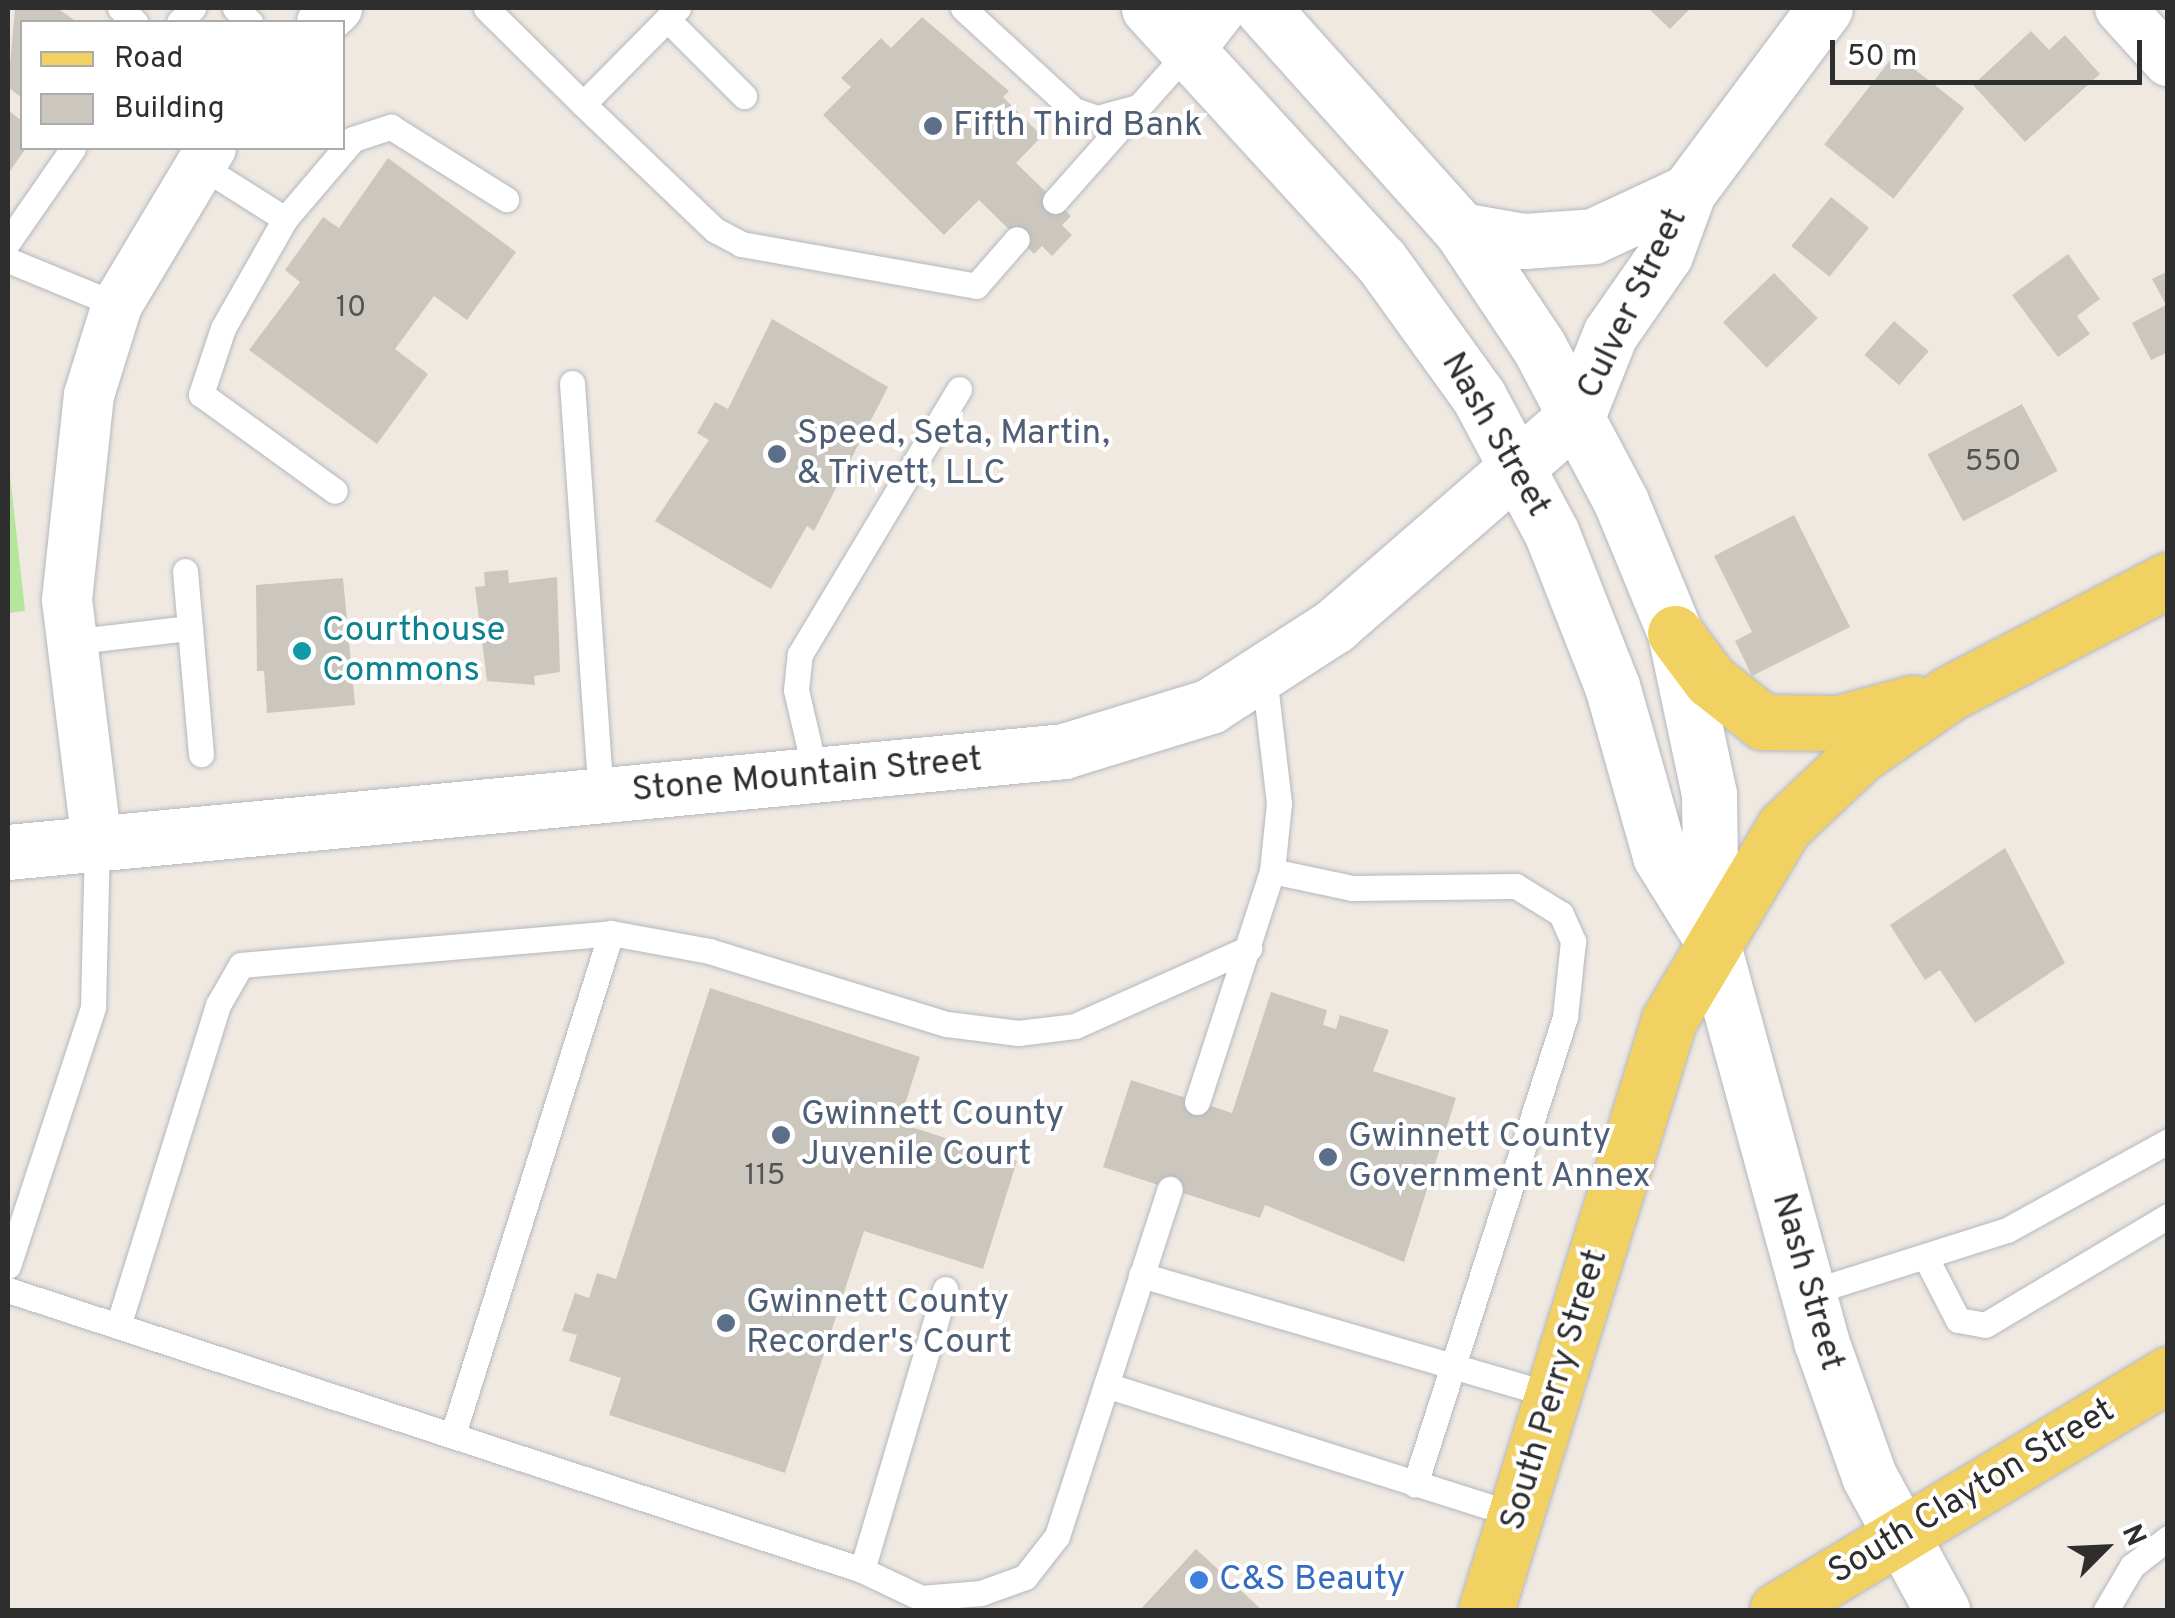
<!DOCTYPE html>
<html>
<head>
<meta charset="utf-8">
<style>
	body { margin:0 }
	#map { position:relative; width:2175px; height:1618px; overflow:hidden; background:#efe9e1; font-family:Overpass,sans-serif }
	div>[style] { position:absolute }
	.green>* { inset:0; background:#b6e59e }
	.building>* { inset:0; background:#cbc7bf; transform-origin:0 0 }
	.roads { filter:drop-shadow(0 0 2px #b4b7c1) drop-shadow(0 0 2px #b4b7c1) }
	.lane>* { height:25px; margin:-12.5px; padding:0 12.5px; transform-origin:12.5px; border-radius:12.5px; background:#fff }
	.street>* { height:50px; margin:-25px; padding:0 25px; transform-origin:25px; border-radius:25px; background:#fff }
	.secondary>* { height:55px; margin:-27.5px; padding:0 27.5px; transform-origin:27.5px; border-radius:27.5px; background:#fff }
	.primary>* { height:55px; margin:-27.5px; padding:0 27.5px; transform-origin:27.5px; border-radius:27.5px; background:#f2d163 }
	.dots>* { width:28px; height:28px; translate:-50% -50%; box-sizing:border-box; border:5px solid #fff; border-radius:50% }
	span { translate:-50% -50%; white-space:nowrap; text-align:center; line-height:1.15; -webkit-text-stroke:8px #fff; paint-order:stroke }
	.number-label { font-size:30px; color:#555452 }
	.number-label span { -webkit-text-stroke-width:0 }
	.service-label { font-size:35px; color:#4e5e75 }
	.left { translate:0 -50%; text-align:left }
	.street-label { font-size:35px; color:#2e2e2e }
	.culture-label { font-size:35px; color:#0d838f }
	.shop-label { font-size:35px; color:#366cbe }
	.frame { position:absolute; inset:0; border:10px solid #2e2e2e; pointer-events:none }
	.legend { position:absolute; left:20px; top:20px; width:325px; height:130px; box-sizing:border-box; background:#fff; border:2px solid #ababab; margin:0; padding:12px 18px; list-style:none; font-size:30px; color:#2e2e2e }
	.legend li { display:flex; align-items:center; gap:20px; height:50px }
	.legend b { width:50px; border:2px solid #ababab }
	.north { position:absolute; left:2055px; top:1498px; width:100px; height:100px; -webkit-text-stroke:8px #fff; paint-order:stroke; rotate:66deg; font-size:28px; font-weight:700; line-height:40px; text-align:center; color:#2e2e2e }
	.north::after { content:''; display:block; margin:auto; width:35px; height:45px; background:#2e2e2e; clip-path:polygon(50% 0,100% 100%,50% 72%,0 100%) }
	.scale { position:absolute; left:1830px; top:40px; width:312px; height:45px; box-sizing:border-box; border:5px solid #2e2e2e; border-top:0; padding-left:12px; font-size:30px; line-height:35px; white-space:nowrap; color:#2e2e2e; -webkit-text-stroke:8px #fff; paint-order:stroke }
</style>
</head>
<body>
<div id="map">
	<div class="green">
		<i style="clip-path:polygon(8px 457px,25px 611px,8px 613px)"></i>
	</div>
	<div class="building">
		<i style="clip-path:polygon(15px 8px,57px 8px,77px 22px,22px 22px,22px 98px,8px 87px)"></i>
		<i style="clip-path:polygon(1648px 8px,1691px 8px,1670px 29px)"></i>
		<i style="clip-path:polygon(922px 17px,1009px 91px,1003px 97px,1042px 136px,1016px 163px,1071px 216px,1062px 225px,1072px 235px,1052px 256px,1042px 246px,1034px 254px,979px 200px,944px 235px,823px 115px,851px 87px,841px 78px,881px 38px,891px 48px)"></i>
		<i style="clip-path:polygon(2031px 31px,2049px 50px,2065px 35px,2100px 74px,2025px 142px,1973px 85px)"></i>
		<i style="left:1895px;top:54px;width:88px;height:115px;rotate:38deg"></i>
		<i style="clip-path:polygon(8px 110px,22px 121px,26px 148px,8px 174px)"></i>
		<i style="clip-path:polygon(388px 158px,516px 252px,467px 320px,434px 296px,395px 349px,428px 374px,377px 444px,249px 350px,300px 282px,285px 270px,323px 217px,339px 228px)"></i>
		<i style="left:1831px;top:197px;width:49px;height:63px;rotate:39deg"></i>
		<i style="clip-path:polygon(2068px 254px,2100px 299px,2077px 316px,2090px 334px,2058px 357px,2012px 295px)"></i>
		<i style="clip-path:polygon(2168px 271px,2168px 352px,2151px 360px,2132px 323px,2166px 305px,2152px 279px)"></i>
		<i style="left:1774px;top:273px;width:63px;height:71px;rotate:46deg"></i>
		<i style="clip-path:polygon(772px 319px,888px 387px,814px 531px,807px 526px,771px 589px,655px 521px,709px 440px,697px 433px,715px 402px,728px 409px)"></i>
		<i style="left:1894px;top:321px;width:46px;height:45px;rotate:41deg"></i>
		<i style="left:2022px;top:404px;width:76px;height:107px;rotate:62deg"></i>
		<i style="clip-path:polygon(1794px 515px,1850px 627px,1752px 676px,1735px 641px,1752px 632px,1714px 556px)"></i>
		<i style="clip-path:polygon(508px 570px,509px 583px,557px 577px,560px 672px,534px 676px,535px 685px,487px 681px,475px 587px,485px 586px,484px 572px)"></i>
		<i style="clip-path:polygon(343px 578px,355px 705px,267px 713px,264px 671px,257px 671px,256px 585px)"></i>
		<i style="clip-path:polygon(2005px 848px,2065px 963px,1975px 1023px,1940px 970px,1925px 980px,1890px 925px)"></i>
		<i style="clip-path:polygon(710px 988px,920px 1057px,899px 1123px,1017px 1161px,983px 1269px,864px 1231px,785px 1473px,609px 1415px,621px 1378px,569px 1361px,577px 1335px,562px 1331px,575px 1293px,589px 1298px,597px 1273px,616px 1279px)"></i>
		<i style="clip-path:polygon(1271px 992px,1327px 1010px,1323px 1025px,1336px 1029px,1340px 1015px,1389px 1030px,1373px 1071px,1456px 1098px,1404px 1262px,1265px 1205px,1260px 1218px,1103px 1167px,1131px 1080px,1232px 1113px)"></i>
		<i style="clip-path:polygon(1196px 1549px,1262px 1610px,1140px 1610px)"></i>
	</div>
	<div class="roads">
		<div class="lane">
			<i style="left:120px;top:8px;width:21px;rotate:43deg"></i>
			<i style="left:235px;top:8px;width:21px;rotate:43deg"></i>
			<i style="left:486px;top:8px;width:136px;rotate:44.7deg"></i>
			<i style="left:678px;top:8px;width:135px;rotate:134.7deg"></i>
			<i style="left:583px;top:104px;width:182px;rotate:43.7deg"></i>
			<i style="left:715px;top:230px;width:30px;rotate:28deg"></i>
			<i style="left:741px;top:244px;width:239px;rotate:10.1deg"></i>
			<i style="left:976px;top:286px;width:62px;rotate:-48.9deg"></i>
			<i style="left:963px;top:8px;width:151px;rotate:42.6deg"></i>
			<i style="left:1074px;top:110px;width:24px;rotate:19deg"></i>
			<i style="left:1097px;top:118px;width:39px;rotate:-15deg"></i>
			<i style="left:667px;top:19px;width:109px;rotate:45deg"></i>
			<i style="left:179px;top:22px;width:20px;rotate:-45deg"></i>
			<i style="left:198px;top:164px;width:103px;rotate:32.3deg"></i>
			<i style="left:285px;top:219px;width:105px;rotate:-49.6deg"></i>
			<i style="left:353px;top:139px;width:40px;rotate:-18deg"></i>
			<i style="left:391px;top:127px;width:136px;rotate:32.1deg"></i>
			<i style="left:1055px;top:201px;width:205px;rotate:-48.4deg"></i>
			<i style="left:285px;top:219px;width:125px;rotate:119.6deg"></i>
			<i style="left:223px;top:328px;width:70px;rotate:108.4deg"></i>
			<i style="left:201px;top:394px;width:165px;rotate:35.9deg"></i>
			<i style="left:8px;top:242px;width:114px;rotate:-55.3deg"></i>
			<i style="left:8px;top:260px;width:118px;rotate:22.4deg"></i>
			<i style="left:572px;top:383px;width:412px;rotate:86deg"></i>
			<i style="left:185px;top:571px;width:184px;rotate:85deg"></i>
			<i style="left:70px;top:642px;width:121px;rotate:-6.7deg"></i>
			<i style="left:816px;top:776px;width:88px;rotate:-103.1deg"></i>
			<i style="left:796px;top:690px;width:36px;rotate:-84deg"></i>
			<i style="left:800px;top:654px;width:309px;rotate:-59deg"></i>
			<i style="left:1272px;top:871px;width:82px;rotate:12deg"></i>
			<i style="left:1352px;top:888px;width:164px;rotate:-0.7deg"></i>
			<i style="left:1516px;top:886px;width:53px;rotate:31.9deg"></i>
			<i style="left:1561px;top:914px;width:30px;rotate:66deg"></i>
			<i style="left:1573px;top:941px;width:76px;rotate:96deg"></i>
			<i style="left:1565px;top:1017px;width:491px;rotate:107.8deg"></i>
			<i style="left:611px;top:933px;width:100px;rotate:10.4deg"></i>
			<i style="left:709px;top:951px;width:249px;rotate:17.1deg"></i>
			<i style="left:947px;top:1024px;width:72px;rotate:7.2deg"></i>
			<i style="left:1018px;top:1033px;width:57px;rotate:-7deg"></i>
			<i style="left:1075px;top:1026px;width:191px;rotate:-24.1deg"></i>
			<i style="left:1197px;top:1102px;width:243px;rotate:-72deg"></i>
			<i style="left:1272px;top:871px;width:68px;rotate:-84.1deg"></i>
			<i style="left:1279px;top:803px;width:128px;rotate:-96.7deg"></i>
			<i style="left:1928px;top:1262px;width:65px;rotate:62.7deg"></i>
			<i style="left:1958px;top:1320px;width:27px;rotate:10deg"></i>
			<i style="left:1985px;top:1325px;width:213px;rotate:-30.8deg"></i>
			<i style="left:8px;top:1266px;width:273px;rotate:-71.8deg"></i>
			<i style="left:93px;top:1007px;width:163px;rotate:-88.6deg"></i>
			<i style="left:1141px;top:1275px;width:427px;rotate:16.3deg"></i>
			<i style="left:8px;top:1290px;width:899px;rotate:18.15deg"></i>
			<i style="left:862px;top:1570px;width:65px;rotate:25.4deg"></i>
			<i style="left:921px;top:1598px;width:60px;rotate:-4.8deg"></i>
			<i style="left:981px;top:1593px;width:47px;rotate:-20deg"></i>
			<i style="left:1025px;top:1577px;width:52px;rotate:-52deg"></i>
			<i style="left:1057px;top:1536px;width:365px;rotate:-72deg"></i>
			<i style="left:1808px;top:1293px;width:209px;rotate:-17.6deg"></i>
			<i style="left:2007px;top:1230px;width:184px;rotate:-28.9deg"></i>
			<i style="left:118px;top:1326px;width:336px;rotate:-72.7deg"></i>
			<i style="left:218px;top:1005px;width:46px;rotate:-60.1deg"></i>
			<i style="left:241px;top:965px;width:371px;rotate:-4.9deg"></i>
			<i style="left:611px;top:933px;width:525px;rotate:107.5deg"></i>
			<i style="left:1106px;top:1385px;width:431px;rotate:17.6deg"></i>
			<i style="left:862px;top:1570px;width:293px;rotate:-73.5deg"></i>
			<i style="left:2106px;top:1610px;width:51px;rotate:-59.4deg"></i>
			<i style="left:2132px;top:1566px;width:46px;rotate:-37.9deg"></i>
		</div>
		<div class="street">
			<i style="left:2120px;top:8px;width:72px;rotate:47.8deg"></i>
			<i style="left:322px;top:22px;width:21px;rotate:-43deg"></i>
			<i style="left:1191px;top:48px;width:51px;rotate:-52.2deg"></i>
			<i style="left:97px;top:844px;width:246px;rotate:-97deg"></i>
			<i style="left:67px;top:600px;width:206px;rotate:-83.9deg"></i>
			<i style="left:89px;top:395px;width:94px;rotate:-72.7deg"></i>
			<i style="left:117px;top:305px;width:183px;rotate:-59.1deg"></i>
		</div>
		<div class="secondary">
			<i style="left:1149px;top:8px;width:343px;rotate:47.5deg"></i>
			<i style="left:1381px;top:261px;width:168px;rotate:54.2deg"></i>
			<i style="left:1479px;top:397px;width:155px;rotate:61.9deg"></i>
			<i style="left:1552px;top:534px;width:163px;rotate:68.5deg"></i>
			<i style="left:1612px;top:686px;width:177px;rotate:74.2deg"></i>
			<i style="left:1660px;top:856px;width:97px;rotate:58.1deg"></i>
			<i style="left:1711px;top:938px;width:418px;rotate:74.7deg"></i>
			<i style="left:1821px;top:1341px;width:143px;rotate:70.4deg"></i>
			<i style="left:1869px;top:1476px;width:153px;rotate:61.4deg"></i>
			<i style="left:1262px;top:8px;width:298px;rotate:48.1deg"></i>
			<i style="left:1461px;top:230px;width:141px;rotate:56.3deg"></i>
			<i style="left:1539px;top:347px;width:175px;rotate:62.1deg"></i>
			<i style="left:1621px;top:502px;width:142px;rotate:67.6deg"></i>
			<i style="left:1675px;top:633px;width:165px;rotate:78.1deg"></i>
			<i style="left:1709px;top:794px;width:144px;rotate:89.2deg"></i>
			<i style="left:1461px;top:230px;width:64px;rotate:9.9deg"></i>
			<i style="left:1524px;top:241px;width:69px;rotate:-4.1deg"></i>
			<i style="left:1593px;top:236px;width:105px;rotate:-24.9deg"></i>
			<i style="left:8px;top:852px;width:1061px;rotate:-5.46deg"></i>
			<i style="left:1064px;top:751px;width:153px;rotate:-17.1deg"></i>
			<i style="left:1210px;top:706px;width:148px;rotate:-32.8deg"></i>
			<i style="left:1334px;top:626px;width:323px;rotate:-41deg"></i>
			<i style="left:1578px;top:414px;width:86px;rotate:-68.2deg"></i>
			<i style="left:1610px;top:334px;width:96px;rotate:-55.2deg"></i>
			<i style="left:1665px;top:255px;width:67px;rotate:-69.9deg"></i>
			<i style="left:1688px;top:192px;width:229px;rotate:-53.3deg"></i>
		</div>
		<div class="primary">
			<i style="left:1675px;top:633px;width:59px;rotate:53.3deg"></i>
			<i style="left:1710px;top:680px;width:68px;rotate:38.4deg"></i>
			<i style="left:1763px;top:722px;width:75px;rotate:0.8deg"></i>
			<i style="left:1838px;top:723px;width:78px;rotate:-14.9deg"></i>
			<i style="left:1486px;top:1610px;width:618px;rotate:-72.77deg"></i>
			<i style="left:1669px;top:1020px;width:225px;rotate:-59.2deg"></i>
			<i style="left:1784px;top:827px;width:103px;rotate:-43.4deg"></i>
			<i style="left:1859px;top:756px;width:111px;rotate:-34.7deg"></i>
			<i style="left:1950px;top:693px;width:246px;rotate:-27.4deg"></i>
			<i style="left:1777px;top:1610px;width:457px;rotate:-31.1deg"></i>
		</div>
	</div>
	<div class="dots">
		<i style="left:933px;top:126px;background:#5c6f8a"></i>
		<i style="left:777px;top:454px;background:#5c6f8a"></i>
		<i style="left:302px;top:651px;background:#0f9aa8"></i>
		<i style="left:781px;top:1135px;background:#5c6f8a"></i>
		<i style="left:1328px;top:1157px;background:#5c6f8a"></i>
		<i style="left:726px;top:1323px;background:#5c6f8a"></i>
		<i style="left:1199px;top:1580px;background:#3f7fe0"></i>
	</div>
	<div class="number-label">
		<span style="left:351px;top:309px">10</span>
		<span style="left:1993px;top:463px">550</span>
		<span style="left:765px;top:1177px">115</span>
	</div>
	<div class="service-label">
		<span class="left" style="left:953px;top:126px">Fifth Third Bank</span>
		<span class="left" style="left:797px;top:454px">Speed, Seta, Martin,<br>&amp; Trivett, LLC</span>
		<span class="left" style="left:801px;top:1135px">Gwinnett County<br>Juvenile Court</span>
		<span class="left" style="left:1348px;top:1157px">Gwinnett County<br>Government Annex</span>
		<span class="left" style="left:746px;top:1323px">Gwinnett County<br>Recorder's Court</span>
	</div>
	<div class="street-label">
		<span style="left:1633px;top:304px;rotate:-64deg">Culver Street</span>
		<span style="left:1495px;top:435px;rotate:60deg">Nash Street</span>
		<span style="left:807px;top:776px;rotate:-5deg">Stone Mountain Street</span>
		<span style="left:1807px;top:1282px;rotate:74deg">Nash Street</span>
		<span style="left:1555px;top:1390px;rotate:-73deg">South Perry Street</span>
		<span style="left:1972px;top:1492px;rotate:-31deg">South Clayton Street</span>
	</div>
	<div class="culture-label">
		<span class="left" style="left:322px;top:651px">Courthouse<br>Commons</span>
	</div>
	<div class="shop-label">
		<span class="left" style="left:1219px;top:1580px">C&amp;S Beauty</span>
	</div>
	<div class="frame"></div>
	<ul class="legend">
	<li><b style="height:12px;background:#f2d163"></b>Road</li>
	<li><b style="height:28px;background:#cbc7bf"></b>Building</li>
	</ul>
	<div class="north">N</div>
	<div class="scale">50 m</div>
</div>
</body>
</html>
